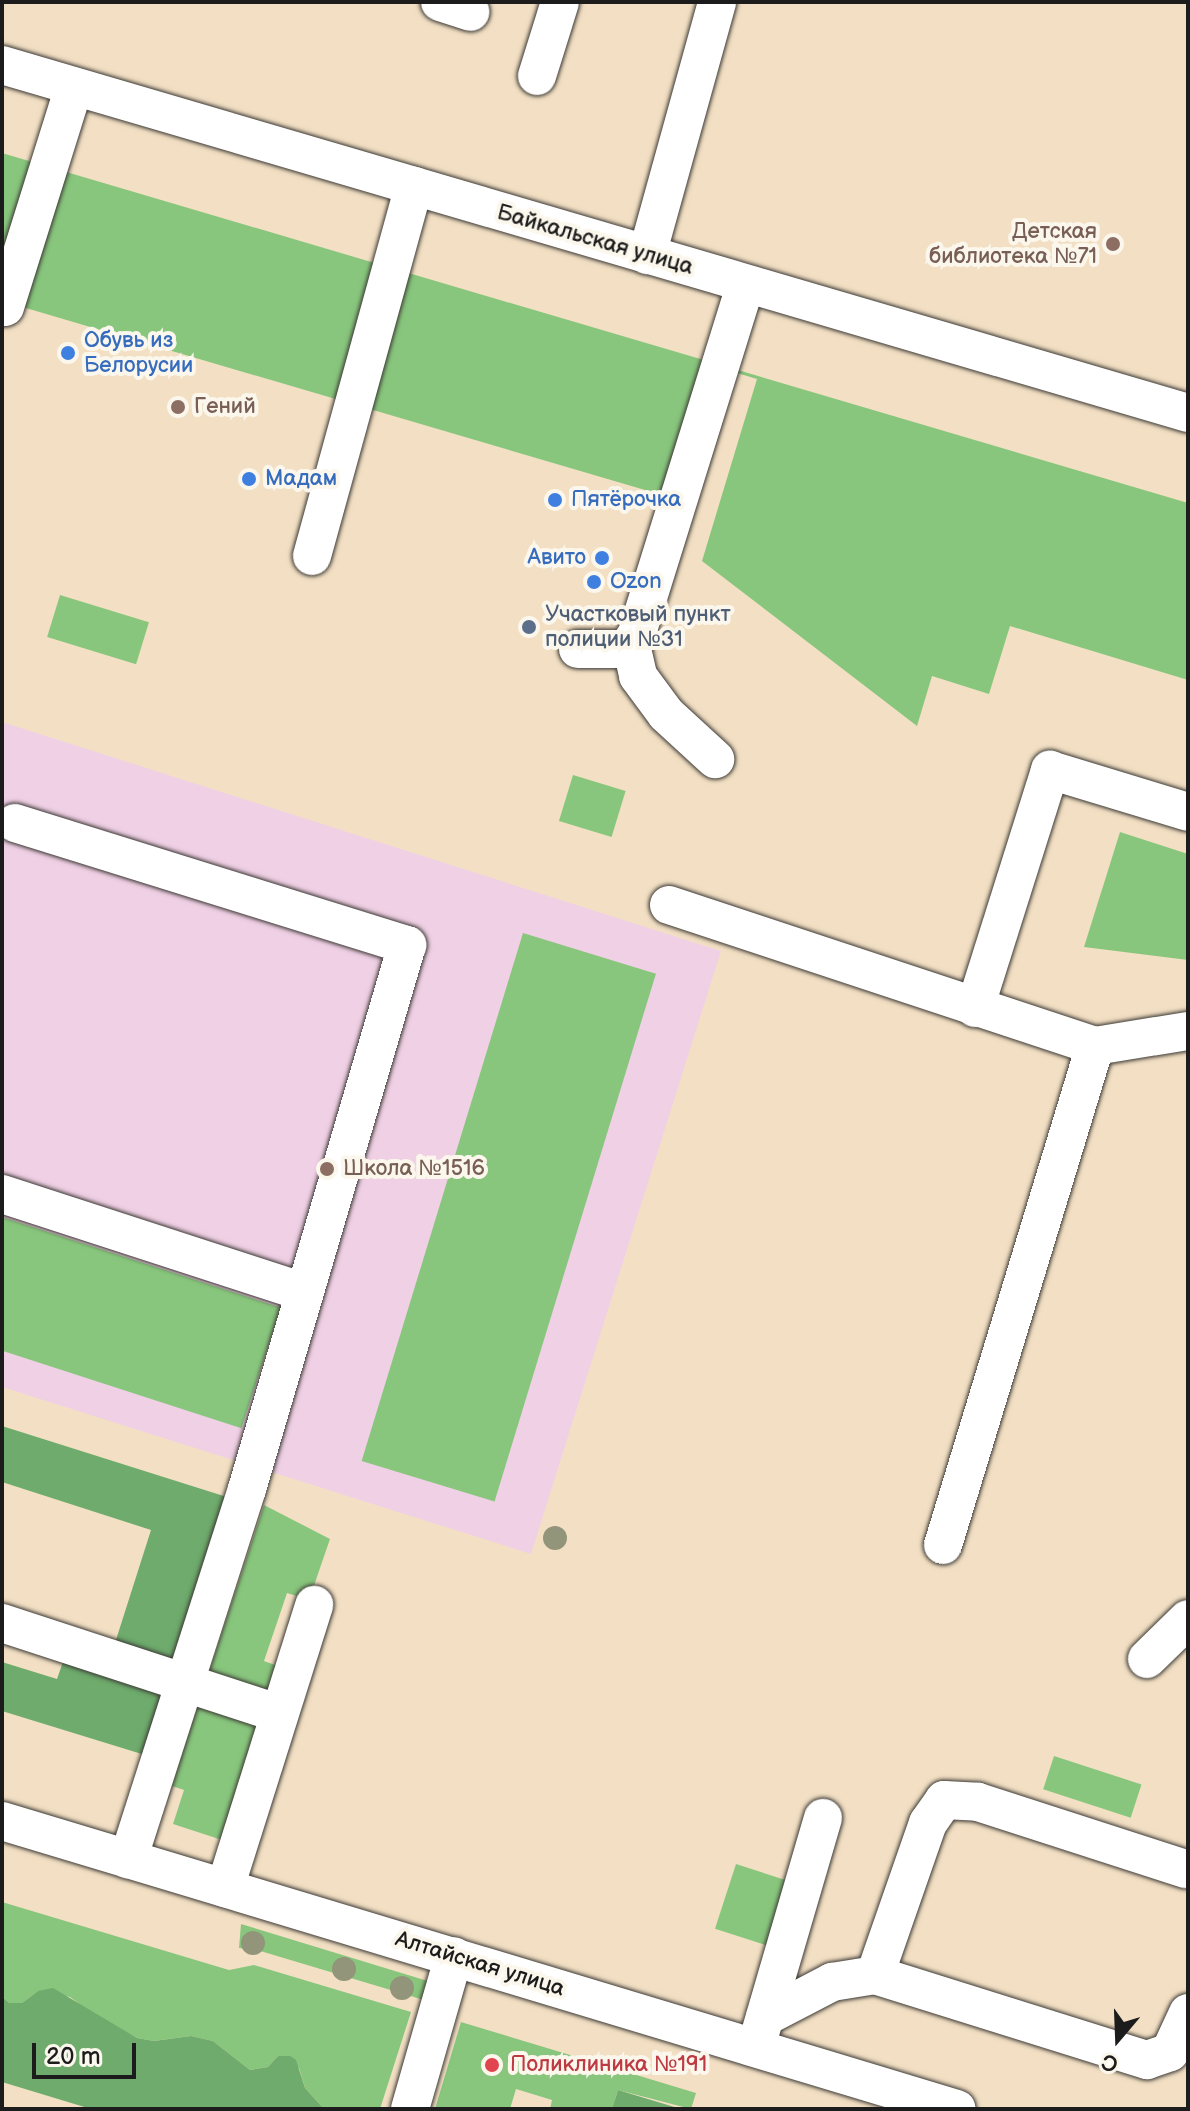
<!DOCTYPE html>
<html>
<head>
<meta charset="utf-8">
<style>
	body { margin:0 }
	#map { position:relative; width:1190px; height:2111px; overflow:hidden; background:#f3e0c4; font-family:"Balsamiq Sans",sans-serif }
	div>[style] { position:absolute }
	.built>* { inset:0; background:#f0d0e5 }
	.green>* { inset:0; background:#88c67d; transform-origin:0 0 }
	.forest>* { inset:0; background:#6eab6c }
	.roads { filter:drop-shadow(0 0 2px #3c3935) drop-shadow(0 0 2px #3c3935) }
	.minor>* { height:38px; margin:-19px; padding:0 19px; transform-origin:19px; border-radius:19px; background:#fff }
	.trees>* { width:24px; height:24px; margin:-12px; border-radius:50%; background:#92957a }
	.dots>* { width:22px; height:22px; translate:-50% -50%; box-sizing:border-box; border:4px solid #fbf7ec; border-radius:50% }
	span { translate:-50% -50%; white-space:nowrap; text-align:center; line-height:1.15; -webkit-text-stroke:8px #fbf7ec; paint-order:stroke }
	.education-label { font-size:22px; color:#785e54 }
	.right { translate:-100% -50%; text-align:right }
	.left { translate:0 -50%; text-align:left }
	.street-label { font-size:22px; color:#1c1c1c }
	.shop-label { font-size:22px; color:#366cbe }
	.service-label { font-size:22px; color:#4e5e75 }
	.health-label { font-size:22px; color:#be3a42 }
	.frame { position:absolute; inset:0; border:4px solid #1c1c1c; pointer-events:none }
	.north { position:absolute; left:1078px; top:1999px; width:80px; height:80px; -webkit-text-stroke:6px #fbf7ec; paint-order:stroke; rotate:199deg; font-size:22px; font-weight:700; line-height:32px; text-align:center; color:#1c1c1c }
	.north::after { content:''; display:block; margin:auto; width:28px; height:36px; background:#1c1c1c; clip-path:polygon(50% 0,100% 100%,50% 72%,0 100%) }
	.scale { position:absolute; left:32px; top:2043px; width:104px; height:36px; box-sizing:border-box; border:4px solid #1c1c1c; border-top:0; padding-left:10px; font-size:24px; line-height:28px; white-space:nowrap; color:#1c1c1c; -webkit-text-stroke:6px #fbf7ec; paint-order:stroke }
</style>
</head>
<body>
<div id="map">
	<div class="built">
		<i style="clip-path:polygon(2px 722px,721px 951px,531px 1554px,2px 1387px)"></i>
	</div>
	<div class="green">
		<i style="clip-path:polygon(2px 153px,1188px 503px,1188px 680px,1010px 626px,989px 694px,932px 676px,917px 726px,702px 561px,757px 379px,707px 364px,662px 495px,2px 301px)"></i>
		<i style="left:60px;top:595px;width:93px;height:44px;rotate:17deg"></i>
		<i style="left:573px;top:775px;width:55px;height:48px;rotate:17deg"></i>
		<i style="clip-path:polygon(1120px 832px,1188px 854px,1188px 960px,1084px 947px)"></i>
		<i style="left:523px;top:933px;width:139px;height:552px;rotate:17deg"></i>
		<i style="left:2px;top:1217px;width:293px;height:127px;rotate:18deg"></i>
		<i style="clip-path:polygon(264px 1505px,330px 1539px,309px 1600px,287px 1593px,264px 1661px,286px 1669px,274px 1701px,207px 1678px)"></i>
		<i style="clip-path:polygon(200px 1699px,261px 1719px,222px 1840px,173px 1824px,184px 1790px,172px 1786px)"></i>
		<i style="left:1054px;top:1756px;width:92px;height:35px;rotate:18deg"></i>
		<i style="left:736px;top:1864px;width:56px;height:68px;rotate:18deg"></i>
		<i style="clip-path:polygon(2px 1902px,229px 1970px,254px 1965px,411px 2012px,380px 2109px,324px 2109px,305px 2088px,299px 2068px,278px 2056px,268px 2067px,250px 2070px,213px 2041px,191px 2036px,154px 2041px,137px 2038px,94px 2015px,70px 1997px,38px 1991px,22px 2003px,9px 2003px,2px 1996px)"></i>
		<i style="clip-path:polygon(241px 1924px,431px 1982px,424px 2000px,257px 1950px,239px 1948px)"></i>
		<i style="clip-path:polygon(461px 2022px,696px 2093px,691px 2109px,618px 2090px,612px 2109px,550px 2109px,552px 2100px,516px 2089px,510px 2109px,435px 2109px)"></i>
	</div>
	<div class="forest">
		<i style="clip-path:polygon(2px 1426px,230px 1498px,178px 1663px,115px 1643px,151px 1530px,2px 1482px)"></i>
		<i style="clip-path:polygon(65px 1656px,166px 1687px,145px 1755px,2px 1711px,2px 1662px,57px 1679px)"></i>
		<i style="clip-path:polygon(53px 1988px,137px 2038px,154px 2041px,191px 2036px,213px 2041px,250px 2070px,268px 2067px,278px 2056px,290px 2056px,296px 2060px,305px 2088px,324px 2109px,91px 2109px,2px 2082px,2px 1996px,9px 2003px,22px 2003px,38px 1991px)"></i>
		<i style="clip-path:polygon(618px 2090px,681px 2109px,612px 2109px)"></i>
	</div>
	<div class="roads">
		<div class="minor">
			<i style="left:440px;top:2px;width:32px;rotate:18deg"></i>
			<i style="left:2px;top:65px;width:1236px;rotate:16.35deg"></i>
			<i style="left:537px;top:76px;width:77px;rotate:-72.7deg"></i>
			<i style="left:647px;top:255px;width:263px;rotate:-74.5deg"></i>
			<i style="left:5px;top:307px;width:231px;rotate:-72.6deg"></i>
			<i style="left:312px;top:556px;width:384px;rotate:-74.6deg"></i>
			<i style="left:578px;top:649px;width:54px"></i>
			<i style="left:632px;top:649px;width:382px;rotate:-72.7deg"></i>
			<i style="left:632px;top:649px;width:28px;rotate:77deg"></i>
			<i style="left:638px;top:676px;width:47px;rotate:53.6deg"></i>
			<i style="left:666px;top:714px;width:67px;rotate:42.6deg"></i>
			<i style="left:15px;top:823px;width:411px;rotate:17.3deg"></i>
			<i style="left:407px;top:945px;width:567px;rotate:106.39deg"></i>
			<i style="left:247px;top:1489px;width:389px;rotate:107.8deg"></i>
			<i style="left:669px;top:905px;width:449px;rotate:18.3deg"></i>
			<i style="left:1095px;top:1046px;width:94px;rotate:-9.2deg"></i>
			<i style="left:975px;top:1008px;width:250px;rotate:-72.5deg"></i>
			<i style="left:1050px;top:770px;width:144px;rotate:16.9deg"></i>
			<i style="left:2px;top:1194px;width:318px;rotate:18deg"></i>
			<i style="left:943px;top:1545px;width:522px;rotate:-73.06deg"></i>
			<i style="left:2px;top:1623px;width:290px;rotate:18.1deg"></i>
			<i style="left:1147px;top:1659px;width:57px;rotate:-44.3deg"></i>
			<i style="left:2px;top:1821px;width:997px;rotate:16.78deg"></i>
			<i style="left:225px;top:1888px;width:297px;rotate:-72.5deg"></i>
			<i style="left:875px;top:1975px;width:285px;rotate:17.4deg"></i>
			<i style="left:1147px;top:2060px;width:24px;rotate:-19deg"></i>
			<i style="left:1170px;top:2052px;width:43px;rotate:-65.2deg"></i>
			<i style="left:765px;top:2017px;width:76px;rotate:-27.6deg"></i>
			<i style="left:832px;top:1982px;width:44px;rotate:-9.2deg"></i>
			<i style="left:875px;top:1975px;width:161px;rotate:-70.8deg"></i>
			<i style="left:928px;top:1823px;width:28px;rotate:-55deg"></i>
			<i style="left:944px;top:1800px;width:34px;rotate:3deg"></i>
			<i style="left:978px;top:1802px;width:219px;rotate:17.9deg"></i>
			<i style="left:761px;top:2030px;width:221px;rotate:-73.7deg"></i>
			<i style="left:410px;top:2109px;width:159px;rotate:-74deg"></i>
		</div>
	</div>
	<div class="trees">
		<i style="left:555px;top:1538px"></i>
		<i style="left:253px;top:1943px"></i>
		<i style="left:344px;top:1969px"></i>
		<i style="left:402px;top:1988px"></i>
	</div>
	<div class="dots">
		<i style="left:1113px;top:244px;background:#8d6e63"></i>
		<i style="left:68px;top:353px;background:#3f7fe0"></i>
		<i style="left:178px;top:407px;background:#8d6e63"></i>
		<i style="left:249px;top:479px;background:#3f7fe0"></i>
		<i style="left:555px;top:500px;background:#3f7fe0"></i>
		<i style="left:602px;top:558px;background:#3f7fe0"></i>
		<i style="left:594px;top:582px;background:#3f7fe0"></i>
		<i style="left:529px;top:627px;background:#5c6f8a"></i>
		<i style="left:327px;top:1169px;background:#8d6e63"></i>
		<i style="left:492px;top:2065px;background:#e0444e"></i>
	</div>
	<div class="education-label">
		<span class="right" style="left:1097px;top:244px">Детская<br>библиотека №71</span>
		<span class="left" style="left:194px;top:407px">Гений</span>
		<span class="left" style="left:343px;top:1169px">Школа №1516</span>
	</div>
	<div class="street-label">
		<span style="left:595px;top:240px;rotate:16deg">Байкальская улица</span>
		<span style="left:480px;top:1964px;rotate:17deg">Алтайская улица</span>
	</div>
	<div class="shop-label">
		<span class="left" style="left:84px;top:353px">Обувь из<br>Белорусии</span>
		<span class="left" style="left:265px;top:479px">Мадам</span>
		<span class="left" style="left:571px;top:500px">Пятёрочка</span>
		<span class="right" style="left:586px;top:558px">Авито</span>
		<span class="left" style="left:610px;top:582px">Ozon</span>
	</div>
	<div class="service-label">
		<span class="left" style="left:545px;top:627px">Участковый пункт<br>полиции №31</span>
	</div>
	<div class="health-label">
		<span class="left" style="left:510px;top:2065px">Поликлиника №191</span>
	</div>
	<div class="frame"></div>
	<div class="north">С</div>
	<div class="scale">20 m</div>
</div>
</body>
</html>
